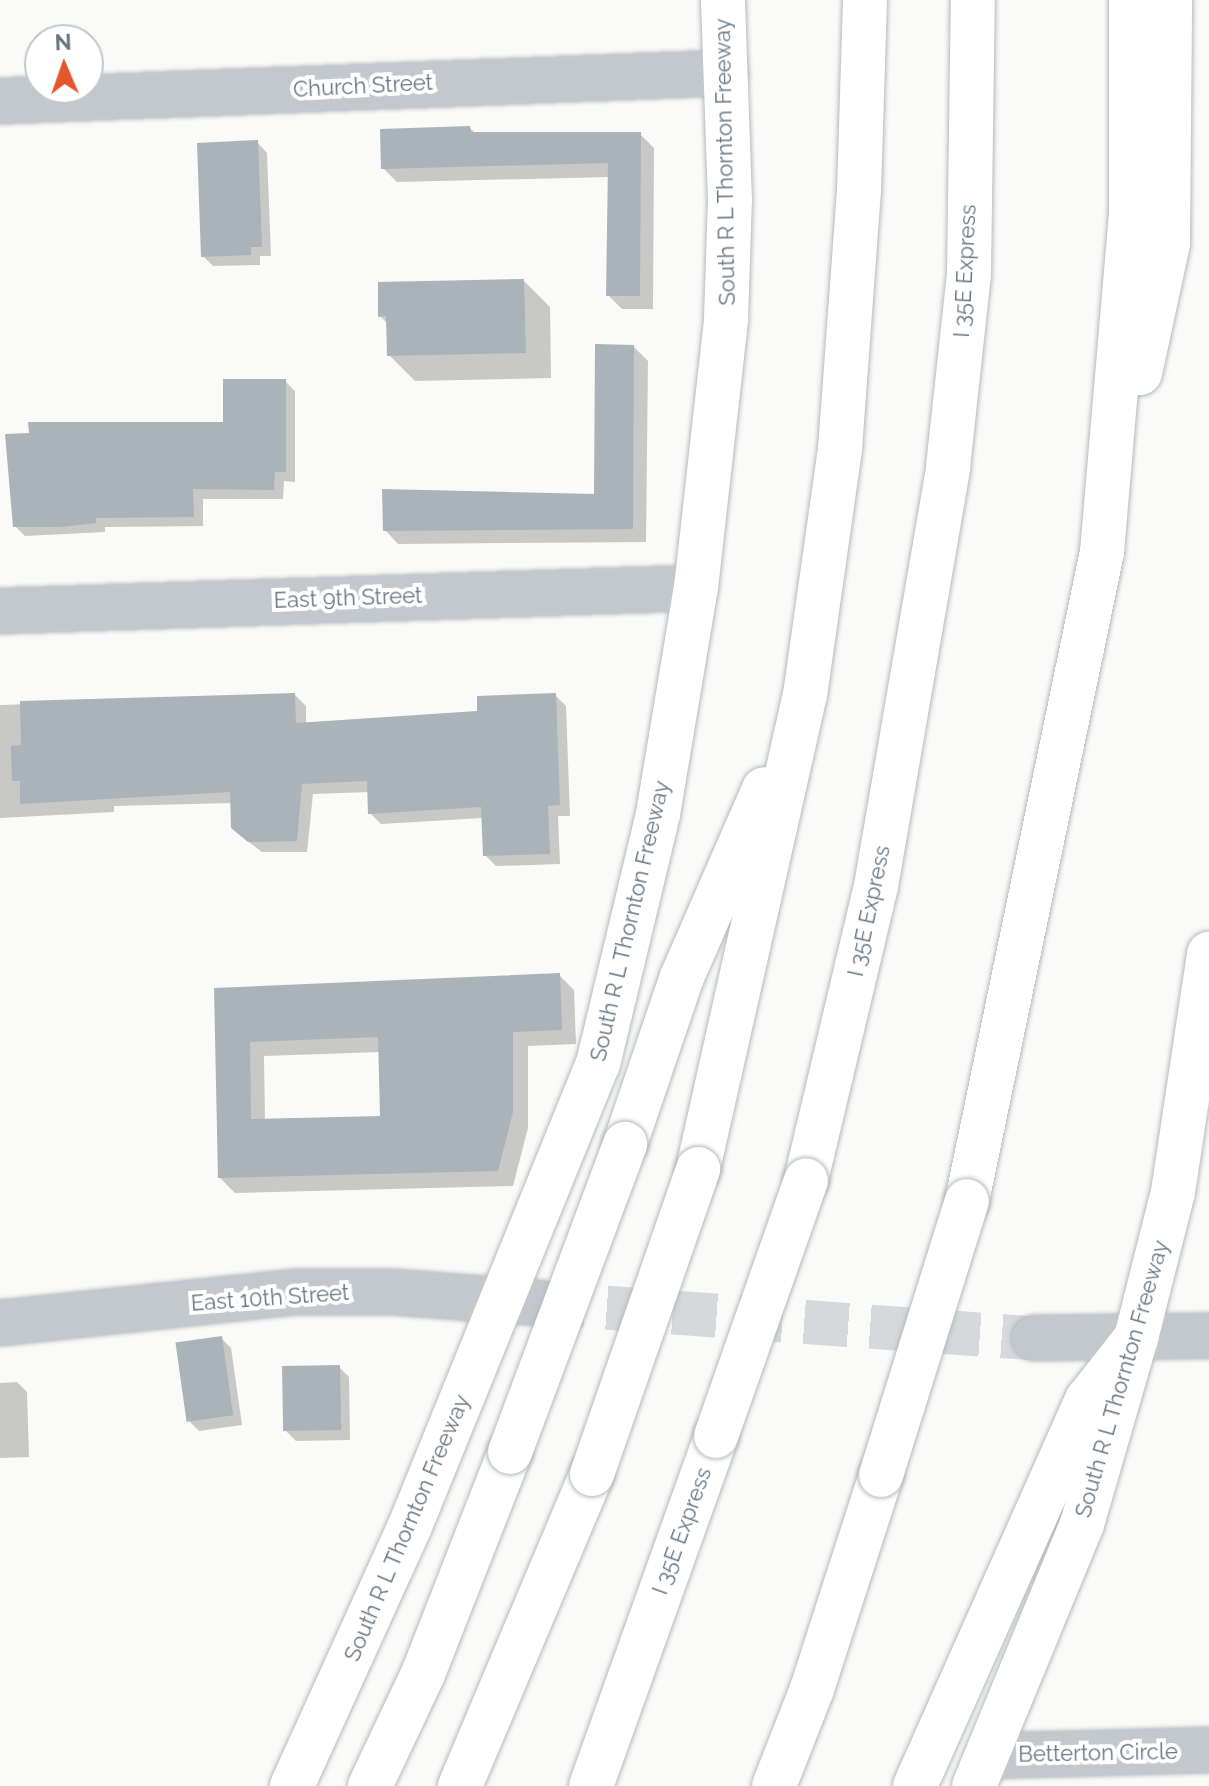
<!DOCTYPE html>
<html>
<head>
<meta charset="utf-8">
<style>
	body { margin:0 }
	#map { position:relative; width:1209px; height:1786px; overflow:hidden; background:#fafaf8; font-family:Raleway,sans-serif }
	div>[style] { position:absolute }
	.shadow>* { inset:0; background:#0003 }
	.building>* { inset:0; background:#aab3b9; transform-origin:0 0 }
	.minor-tunnel>* { height:44px; margin-top:-22px; transform-origin:0; background:repeating-linear-gradient(90deg,#d5d9db 0 44px,transparent 0 66px) }
	.roads { filter:drop-shadow(0 0 2px #b3babf) drop-shadow(0 0 2px #b3babf) }
	.minor>* { height:44px; margin:-22px; padding:0 22px; transform-origin:22px; border-radius:22px; background:#c3c8cc }
	.secondary>* { height:44px; margin:-22px; padding:0 22px; transform-origin:22px; border-radius:22px; background:#fff }
	.motorway>* { height:44px; margin:-22px; padding:0 22px; transform-origin:22px; border-radius:22px; background:#fff }
	.bridges { filter:drop-shadow(0 0 2px #b4b9bd) drop-shadow(0 0 2px #b4b9bd) }
	.motorway-bridge>* { height:44px; margin:-22px; padding:0 22px; transform-origin:22px; border-radius:22px; background:#fff }
	span { translate:-50% -50%; white-space:nowrap; text-align:center; line-height:1.15; -webkit-text-stroke:8px #fff; paint-order:stroke }
	.street-label { font-size:22px; color:#657683 }
	.north { position:absolute; left:24px; top:24px; width:80px; height:80px; box-sizing:border-box; background:#fff; border:2px solid #c1c8cd; border-radius:50%; rotate:358deg; font-size:22px; font-weight:700; line-height:32px; text-align:center; color:#657683 }
	.north::after { content:''; display:block; margin:auto; width:28px; height:36px; background:#e4572e; clip-path:polygon(50% 0,100% 100%,50% 72%,0 100%) }
</style>
</head>
<body>
<div id="map">
	<div class="shadow">
		<i style="clip-path:polygon(470px 128px,476px 134px,640px 134px,654px 148px,653px 309px,622px 309px,608px 295px,609px 177px,397px 182px,383px 168px)"></i>
		<i style="clip-path:polygon(257px 142px,267px 153px,271px 256px,260px 256px,260px 265px,213px 266px,203px 256px)"></i>
		<i style="clip-path:polygon(524px 281px,550px 307px,551px 378px,415px 381px,389px 355px,388px 324px,380px 316px)"></i>
		<i style="clip-path:polygon(634px 347px,648px 361px,646px 542px,398px 544px,385px 530px,596px 496px)"></i>
		<i style="clip-path:polygon(285px 381px,295px 391px,295px 482px,284px 481px,283px 499px,203px 499px,203px 526px,105px 527px,105px 532px,25px 536px,15px 526px,225px 424px)"></i>
		<i style="clip-path:polygon(295px 695px,306px 706px,306px 724px,479px 713px,555px 695px,566px 706px,570px 816px,558px 816px,560px 864px,496px 866px,485px 855px,483px 818px,381px 824px,370px 813px,369px 792px,313px 794px,307px 852px,262px 852px,245px 839px,232px 803px,114px 806px,114px 812px,0 818px,0 705px)"></i>
		<i style="clip-path:polygon(evenodd,559px 975px,574px 990px,576px 1044px,528px 1046px,528px 1128px,513px 1186px,235px 1193px,220px 1178px,216px 990px,559px 975px,380px 1052px,382px 1118px,265px 1121px,264px 1056px,380px 1052px)"></i>
		<i style="clip-path:polygon(221px 1338px,231px 1348px,242px 1425px,199px 1431px,189px 1421px)"></i>
		<i style="clip-path:polygon(339px 1367px,349px 1377px,350px 1440px,296px 1441px,286px 1431px)"></i>
		<i style="clip-path:polygon(17px 1382px,27px 1392px,29px 1457px,0 1458px,0 1383px)"></i>
	</div>
	<div class="building">
		<i style="clip-path:polygon(470px 126px,471px 132px,641px 132px,640px 296px,606px 296px,608px 163px,381px 169px,380px 129px)"></i>
		<i style="clip-path:polygon(258px 140px,262px 247px,251px 247px,251px 255px,201px 257px,197px 143px)"></i>
		<i style="clip-path:polygon(524px 279px,526px 353px,387px 356px,386px 316px,378px 317px,378px 282px)"></i>
		<i style="clip-path:polygon(595px 344px,634px 345px,633px 529px,383px 531px,382px 489px,594px 494px)"></i>
		<i style="clip-path:polygon(223px 379px,286px 379px,286px 472px,275px 472px,274px 490px,193px 489px,194px 517px,96px 518px,96px 523px,60px 527px,13px 527px,5px 434px,29px 433px,28px 422px,223px 422px)"></i>
		<i style="clip-path:polygon(295px 693px,296px 723px,477px 711px,477px 696px,556px 693px,560px 805px,548px 806px,550px 854px,483px 856px,481px 807px,368px 814px,367px 781px,302px 784px,297px 841px,248px 842px,231px 828px,230px 792px,20px 804px,20px 781px,12px 781px,11px 746px,21px 745px,20px 701px)"></i>
		<i style="clip-path:polygon(evenodd,560px 973px,562px 1030px,513px 1032px,513px 1112px,498px 1171px,218px 1178px,214px 988px,560px 973px,378px 1037px,380px 1116px,251px 1119px,250px 1042px,378px 1037px)"></i>
		<i style="left:222px;top:1336px;width:80px;height:47px;rotate:82deg"></i>
		<i style="left:340px;top:1365px;width:65px;height:58px;rotate:89deg"></i>
	</div>
	<div class="minor-tunnel">
		<i style="left:541px;top:1303px;width:494px;rotate:4.1deg"></i>
	</div>
	<div class="roads">
		<div class="minor">
			<i style="left:0;top:101px;width:727px;rotate:-2.21deg"></i>
			<i style="left:0;top:611px;width:696px;rotate:-1.89deg"></i>
			<i style="left:0;top:1323px;width:298px;rotate:-6deg"></i>
			<i style="left:296px;top:1292px;width:97px"></i>
			<i style="left:393px;top:1292px;width:148px;rotate:4.3deg"></i>
			<i style="left:1034px;top:1338px;width:175px;rotate:-0.7deg"></i>
			<i style="left:987px;top:1756px;width:222px;rotate:-1.5deg"></i>
		</div>
		<div class="secondary">
			<i style="left:292px;top:1786px;width:286px;rotate:-65.6deg"></i>
			<i style="left:410px;top:1526px;width:499px;rotate:-67.9deg"></i>
			<i style="left:598px;top:1064px;width:257px;rotate:-76.5deg"></i>
			<i style="left:658px;top:814px;width:229px;rotate:-80.5deg"></i>
			<i style="left:696px;top:588px;width:271px;rotate:-83.6deg"></i>
			<i style="left:726px;top:319px;width:118px;rotate:-88.1deg"></i>
			<i style="left:730px;top:201px;width:201px;rotate:-92deg"></i>
			<i style="left:974px;top:1786px;width:283px;rotate:-67.6deg"></i>
			<i style="left:1082px;top:1524px;width:194px;rotate:-73.8deg"></i>
			<i style="left:1136px;top:1338px;width:151px;rotate:-75.8deg"></i>
			<i style="left:1173px;top:1192px;width:241px;rotate:-81.4deg"></i>
		</div>
		<div class="motorway">
			<i style="left:1140px;top:373px;width:133px;rotate:-77.8deg"></i>
			<i style="left:1168px;top:243px;width:243px;rotate:-89.5deg"></i>
			<i style="left:625px;top:1144px;width:176px;rotate:-71.2deg"></i>
			<i style="left:682px;top:977px;width:205px;rotate:-66.4deg"></i>
			<i style="left:698px;top:1169px;width:486px;rotate:-77.3deg"></i>
			<i style="left:805px;top:695px;width:248px;rotate:-81.9deg"></i>
			<i style="left:840px;top:449px;width:259px;rotate:-85.8deg"></i>
			<i style="left:859px;top:191px;width:191px;rotate:-88.2deg"></i>
			<i style="left:806px;top:1180px;width:302px;rotate:-76.6deg"></i>
			<i style="left:876px;top:886px;width:425px;rotate:-80.2deg"></i>
			<i style="left:948px;top:467px;width:194px;rotate:-83.8deg"></i>
			<i style="left:969px;top:274px;width:274px;rotate:-89.2deg"></i>
			<i style="left:967px;top:1201px;width:663px;rotate:-78.25deg"></i>
			<i style="left:1102px;top:552px;width:341px;rotate:-85.1deg"></i>
			<i style="left:1131px;top:212px;width:212px;rotate:-90deg"></i>
			<i style="left:370px;top:1786px;width:124px;rotate:-64.7deg"></i>
			<i style="left:423px;top:1674px;width:238px;rotate:-68.6deg"></i>
			<i style="left:460px;top:1786px;width:339px;rotate:-67.1deg"></i>
			<i style="left:591px;top:1786px;width:372px;rotate:-70.3deg"></i>
			<i style="left:774px;top:1786px;width:104px;rotate:-68.6deg"></i>
			<i style="left:812px;top:1689px;width:225px;rotate:-72.1deg"></i>
			<i style="left:915px;top:1786px;width:423px;rotate:-66deg"></i>
			<i style="left:1087px;top:1400px;width:79px;rotate:-51.7deg"></i>
		</div>
	</div>
	<div class="bridges">
		<div class="motorway-bridge">
			<i style="left:716px;top:1436px;width:271px;rotate:-70.6deg"></i>
			<i style="left:510px;top:1452px;width:329px;rotate:-69.5deg"></i>
			<i style="left:592px;top:1474px;width:323px;rotate:-70.8deg"></i>
			<i style="left:881px;top:1475px;width:287px;rotate:-72.6deg"></i>
		</div>
	</div>
	<div class="street-label">
		<span style="left:363px;top:86px;rotate:-3deg">Church Street</span>
		<span style="left:725px;top:162px;rotate:-91deg">South R L Thornton Freeway</span>
		<span style="left:965px;top:271px;rotate:-87deg">I 35E Express</span>
		<span style="left:348px;top:598px;rotate:-2deg">East 9th Street</span>
		<span style="left:869px;top:911px;rotate:-78deg">I 35E Express</span>
		<span style="left:630px;top:921px;rotate:-77deg">South R L Thornton Freeway</span>
		<span style="left:270px;top:1298px;rotate:-4deg">East 10th Street</span>
		<span style="left:1122px;top:1379px;rotate:-74deg">South R L Thornton Freeway</span>
		<span style="left:407px;top:1528px;rotate:-67deg">South R L Thornton Freeway</span>
		<span style="left:682px;top:1531px;rotate:-70deg">I 35E Express</span>
		<span style="left:1098px;top:1753px;rotate:-1deg">Betterton Circle</span>
	</div>
	<div class="north">N</div>
</div>
</body>
</html>
